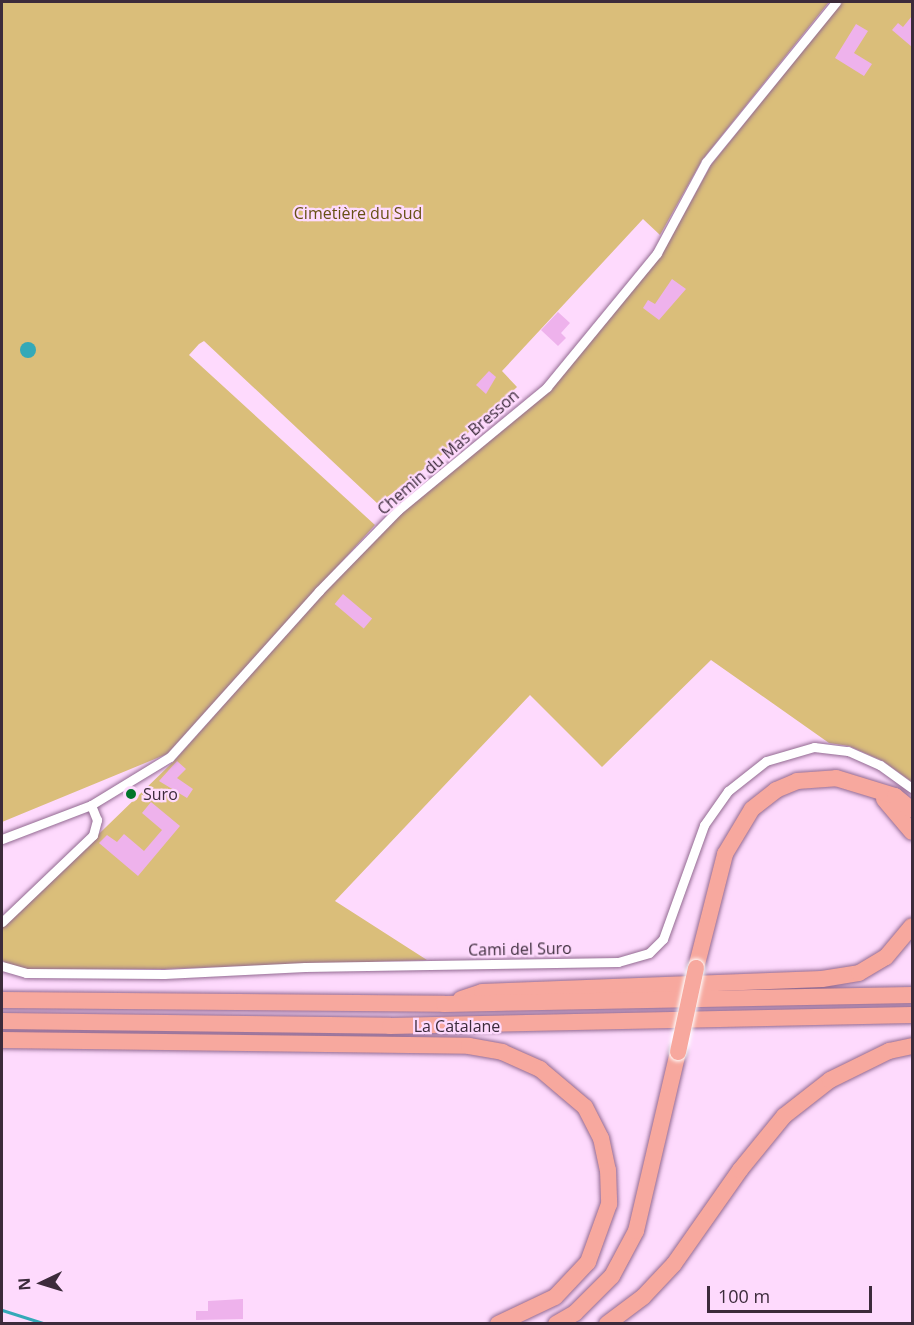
<!DOCTYPE html>
<html>
<head>
<meta charset="utf-8">
<style>
	body { margin:0 }
	#map { position:relative; width:914px; height:1325px; overflow:hidden; background:#fedafd; font-family:"Open Sans",sans-serif }
	div>[style] { position:absolute }
	.green>* { inset:0; background:#dabe7a }
	.water>* { inset:0; background:#34a9b8 }
	.round { border-radius:50% }
	.stream>* { height:3px; margin:-1.5px; padding:0 1.5px; transform-origin:1.5px; border-radius:1.5px; background:#34a9b8 }
	.building>* { inset:0; background:#eeb2ec; transform-origin:0 0 }
	.roads { filter:drop-shadow(0 0 2px #926a91) drop-shadow(0 0 2px #926a91) }
	.minor>* { height:9px; margin:-4.5px; padding:0 4.5px; transform-origin:4.5px; border-radius:4.5px; background:#fff }
	.motorway>* { height:16px; margin:-8px; padding:0 8px; transform-origin:8px; border-radius:8px; background:#f7a89e }
	.bridges { filter:drop-shadow(0 0 2px #fff) drop-shadow(0 0 2px #fff) }
	.motorway-bridge>* { height:16px; margin:-8px; padding:0 8px; transform-origin:8px; border-radius:8px; background:#f7a89e }
	.dots>* { width:16px; height:16px; translate:-50% -50%; box-sizing:border-box; border:3px solid #fedafd; border-radius:50% }
	span { translate:-50% -50%; white-space:nowrap; text-align:center; line-height:1.15; -webkit-text-stroke:4.5px #fedafd; paint-order:stroke }
	.park-label { font-size:16px; color:#665015 }
	.street-label { font-size:16px; color:#3c2b3b }
	.poi-label { font-size:16px; color:#3c2b3b }
	.left { translate:0 -50%; text-align:left }
	.frame { position:absolute; inset:0; border:3px solid #3c2b3b; pointer-events:none }
	.north { position:absolute; left:12px; top:1253px; width:60px; height:60px; -webkit-text-stroke:4px #fedafd; paint-order:stroke; rotate:266deg; font-size:16px; font-weight:700; line-height:24px; text-align:center; color:#3c2b3b }
	.north::after { content:''; display:block; margin:auto; width:21px; height:27px; background:#3c2b3b; clip-path:polygon(50% 0,100% 100%,50% 72%,0 100%) }
	.scale { position:absolute; left:707px; top:1286px; width:165px; height:27px; box-sizing:border-box; border:3px solid #3c2b3b; border-top:0; padding-left:8px; font-size:18px; line-height:21px; white-space:nowrap; color:#3c2b3b; -webkit-text-stroke:4px #fedafd; paint-order:stroke }
</style>
</head>
<body>
<div id="map">
	<div class="green">
		<i style="clip-path:polygon(2px 2px,829px 2px,702px 160px,660px 235px,643px 219px,502px 371px,517px 387px,456px 444px,378px 504px,204px 341px,199px 344px,189px 355px,375px 525px,167px 754px,2px 822px)"></i>
		<i style="clip-path:polygon(842px 2px,912px 2px,912px 782px,883px 761px,849px 746px,829px 743px,711px 660px,602px 767px,530px 695px,335px 901px,427px 960px,164px 969px,27px 969px,5px 963px,2px 959px,2px 928px,174px 761px,322px 594px,401px 514px,550px 390px,661px 256px,711px 165px)"></i>
	</div>
	<div class="water">
		<i class="round" style="left:20px;top:342px;width:16px;height:16px"></i>
	</div>
	<div class="stream">
		<i style="left:2px;top:1310px;width:46px;rotate:17.7deg"></i>
	</div>
	<div class="building">
		<i style="clip-path:polygon(912px 16px,912px 47px,892px 30px,898px 23px,903px 27px)"></i>
		<i style="clip-path:polygon(856px 24px,868px 31px,854px 53px,872px 64px,864px 76px,835px 58px)"></i>
		<i style="clip-path:polygon(672px 279px,686px 289px,659px 320px,643px 308px,648px 300px,655px 304px)"></i>
		<i style="clip-path:polygon(558px 312px,570px 323px,561px 333px,566px 338px,558px 346px,541px 330px)"></i>
		<i style="clip-path:polygon(489px 371px,496px 377px,486px 394px,476px 385px)"></i>
		<i style="left:343px;top:594px;width:38px;height:13px;rotate:40deg"></i>
		<i style="clip-path:polygon(177px 761px,186px 769px,177px 778px,193px 789px,187px 798px,159px 781px)"></i>
		<i style="clip-path:polygon(151px 802px,180px 826px,138px 876px,99px 843px,107px 835px,117px 842px,124px 834px,144px 851px,162px 830px,142px 813px)"></i>
		<i style="clip-path:polygon(243px 1299px,243px 1319px,196px 1320px,196px 1311px,208px 1311px,208px 1301px)"></i>
	</div>
	<div class="roads">
		<div class="minor">
			<i style="left:2px;top:839px;width:95px;rotate:-20.9deg"></i>
			<i style="left:91px;top:805px;width:92px;rotate:-31.3deg"></i>
			<i style="left:170px;top:757px;width:223px;rotate:-48.1deg"></i>
			<i style="left:319px;top:591px;width:113px;rotate:-45.7deg"></i>
			<i style="left:398px;top:510px;width:193px;rotate:-39.5deg"></i>
			<i style="left:547px;top:387px;width:173px;rotate:-50.6deg"></i>
			<i style="left:657px;top:253px;width:103px;rotate:-61.7deg"></i>
			<i style="left:706px;top:162px;width:206px;rotate:-50.9deg"></i>
			<i style="left:2px;top:922px;width:126px;rotate:-43.7deg"></i>
			<i style="left:93px;top:835px;width:16px;rotate:-75deg"></i>
			<i style="left:97px;top:820px;width:16px;rotate:-112deg"></i>
			<i style="left:2px;top:966px;width:25px;rotate:16deg"></i>
			<i style="left:26px;top:973px;width:138px;rotate:0.4deg"></i>
			<i style="left:164px;top:974px;width:141px;rotate:-2.8deg"></i>
			<i style="left:305px;top:967px;width:313px;rotate:-0.9deg"></i>
			<i style="left:618px;top:962px;width:32px;rotate:-16deg"></i>
			<i style="left:649px;top:953px;width:20px;rotate:-45deg"></i>
			<i style="left:663px;top:939px;width:121px;rotate:-70.2deg"></i>
			<i style="left:704px;top:825px;width:42px;rotate:-54.8deg"></i>
			<i style="left:728px;top:791px;width:48px;rotate:-38.3deg"></i>
			<i style="left:766px;top:761px;width:50px;rotate:-16.3deg"></i>
			<i style="left:814px;top:747px;width:34px;rotate:7deg"></i>
			<i style="left:848px;top:751px;width:35px;rotate:24deg"></i>
			<i style="left:880px;top:765px;width:39px;rotate:36deg"></i>
		</div>
		<div class="motorway">
			<i style="left:884px;top:799px;width:43px;rotate:49.7deg"></i>
			<i style="left:696px;top:968px;width:118px;rotate:-75.7deg"></i>
			<i style="left:725px;top:854px;width:52px;rotate:-59deg"></i>
			<i style="left:752px;top:809px;width:31px;rotate:-38deg"></i>
			<i style="left:776px;top:790px;width:23px;rotate:-23deg"></i>
			<i style="left:797px;top:781px;width:39px;rotate:-4deg"></i>
			<i style="left:836px;top:778px;width:62px;rotate:17deg"></i>
			<i style="left:895px;top:796px;width:22px;rotate:39deg"></i>
			<i style="left:461px;top:999px;width:22px;rotate:-18deg"></i>
			<i style="left:482px;top:992px;width:340px;rotate:-2.2deg"></i>
			<i style="left:822px;top:979px;width:37px;rotate:-9deg"></i>
			<i style="left:859px;top:973px;width:31px;rotate:-31deg"></i>
			<i style="left:886px;top:957px;width:40px;rotate:-50deg"></i>
			<i style="left:2px;top:1000px;width:442px;rotate:0.5deg"></i>
			<i style="left:444px;top:1004px;width:468px;rotate:-1.1deg"></i>
			<i style="left:2px;top:1021px;width:388px;rotate:0.7deg"></i>
			<i style="left:390px;top:1026px;width:522px;rotate:-1.21deg"></i>
			<i style="left:2px;top:1040px;width:467px;rotate:0.7deg"></i>
			<i style="left:469px;top:1046px;width:34px;rotate:10deg"></i>
			<i style="left:502px;top:1052px;width:42px;rotate:24.1deg"></i>
			<i style="left:540px;top:1069px;width:59px;rotate:40.2deg"></i>
			<i style="left:585px;top:1107px;width:35px;rotate:63deg"></i>
			<i style="left:601px;top:1138px;width:33px;rotate:78deg"></i>
			<i style="left:608px;top:1170px;width:34px;rotate:88deg"></i>
			<i style="left:609px;top:1204px;width:62px;rotate:109.9deg"></i>
			<i style="left:588px;top:1262px;width:48px;rotate:133.3deg"></i>
			<i style="left:555px;top:1297px;width:63px;rotate:154.7deg"></i>
			<i style="left:556px;top:1324px;width:22px;rotate:-30deg"></i>
			<i style="left:575px;top:1313px;width:52px;rotate:-45deg"></i>
			<i style="left:612px;top:1276px;width:51px;rotate:-61.9deg"></i>
			<i style="left:636px;top:1231px;width:184px;rotate:-76.8deg"></i>
			<i style="left:607px;top:1324px;width:45px;rotate:-36.9deg"></i>
			<i style="left:643px;top:1297px;width:45px;rotate:-46.8deg"></i>
			<i style="left:674px;top:1264px;width:115px;rotate:-54.9deg"></i>
			<i style="left:740px;top:1170px;width:70px;rotate:-50.8deg"></i>
			<i style="left:784px;top:1116px;width:58px;rotate:-38deg"></i>
			<i style="left:830px;top:1080px;width:66px;rotate:-26.2deg"></i>
			<i style="left:889px;top:1051px;width:24px;rotate:-12deg"></i>
		</div>
	</div>
	<div class="bridges">
		<div class="motorway-bridge">
			<i style="left:678px;top:1052px;width:86px;rotate:-77.9deg"></i>
		</div>
	</div>
	<div class="dots">
		<i style="left:131px;top:794px;background:#00752a"></i>
	</div>
	<div class="park-label">
		<span style="left:358px;top:213px">Cimetière du Sud</span>
	</div>
	<div class="street-label">
		<span style="left:448px;top:452px;rotate:-41deg">Chemin du Mas Bresson</span>
		<span style="left:520px;top:949px;rotate:-1deg">Cami del Suro</span>
		<span style="left:457px;top:1026px">La Catalane</span>
	</div>
	<div class="poi-label">
		<span class="left" style="left:143px;top:794px">Suro</span>
	</div>
	<div class="frame"></div>
	<div class="north">N</div>
	<div class="scale">100 m</div>
</div>
</body>
</html>
